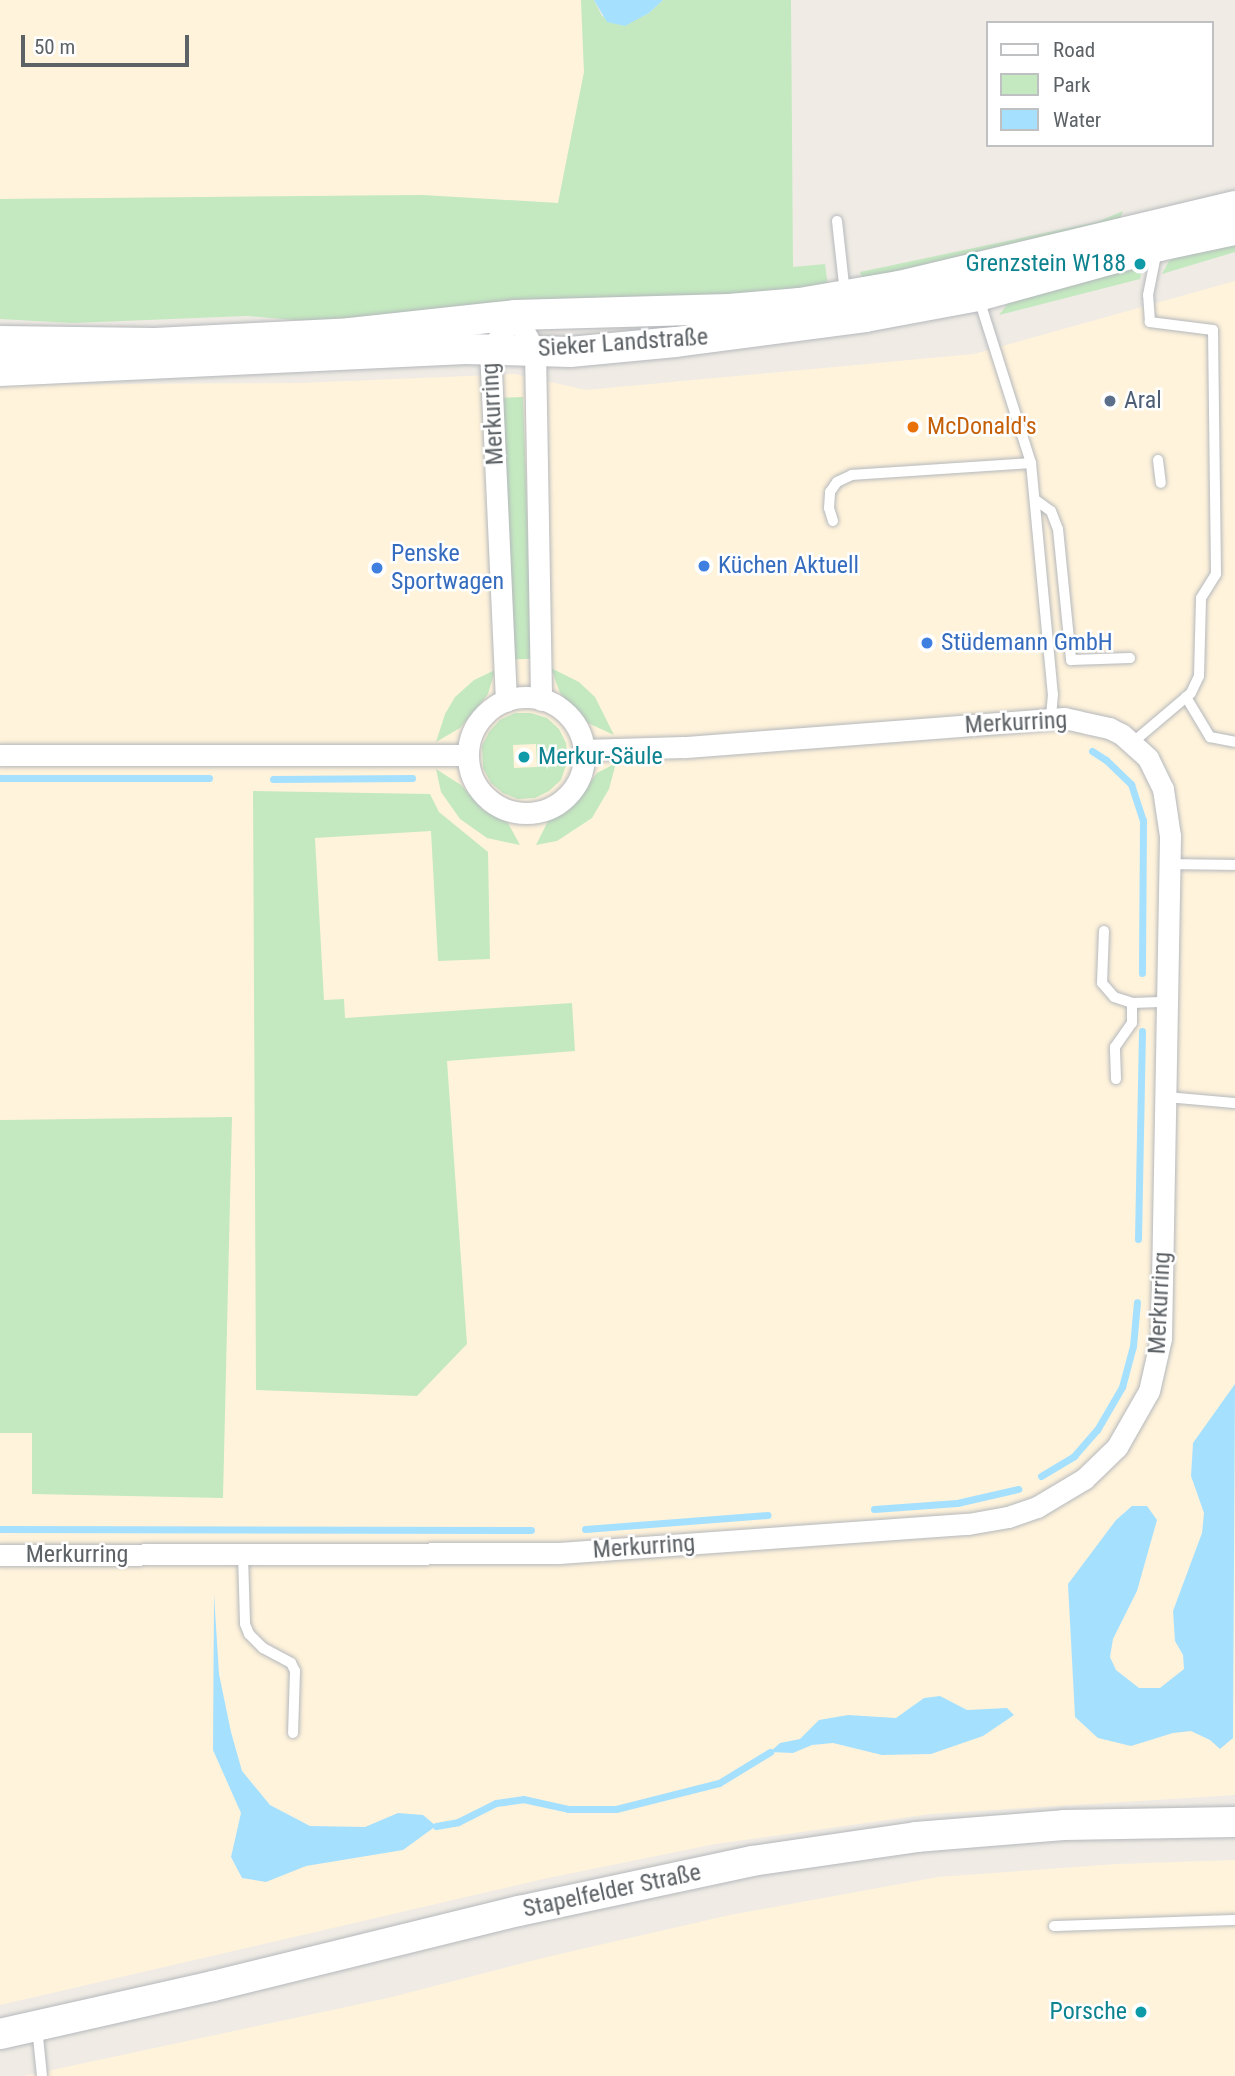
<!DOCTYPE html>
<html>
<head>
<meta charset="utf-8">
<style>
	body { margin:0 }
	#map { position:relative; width:1235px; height:2076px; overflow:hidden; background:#f0ece5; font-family:"Roboto Condensed",sans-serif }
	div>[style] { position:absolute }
	.commercial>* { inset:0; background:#fff3db }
	.green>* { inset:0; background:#c4e9c0; transform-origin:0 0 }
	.water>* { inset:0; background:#a6e0ff }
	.stream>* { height:7px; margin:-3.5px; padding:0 3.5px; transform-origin:3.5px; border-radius:3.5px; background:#a6e0ff }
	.roads { filter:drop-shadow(0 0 2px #b5b8bc) drop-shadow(0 0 2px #b5b8bc) }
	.lane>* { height:10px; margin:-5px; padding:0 5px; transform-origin:5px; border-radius:5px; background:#fff }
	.street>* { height:21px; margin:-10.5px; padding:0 10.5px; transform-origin:10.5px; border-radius:10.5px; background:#fff }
	.street>.ring { margin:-10.5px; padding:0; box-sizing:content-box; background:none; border:21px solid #fff; border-radius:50% }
	.secondary>* { height:30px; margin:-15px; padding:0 15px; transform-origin:15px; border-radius:15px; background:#fff }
	.dots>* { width:19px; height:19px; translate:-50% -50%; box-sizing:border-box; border:4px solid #fff; border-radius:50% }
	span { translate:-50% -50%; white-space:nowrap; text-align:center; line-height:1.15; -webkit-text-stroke:5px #fff; paint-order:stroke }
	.culture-label { font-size:24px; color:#0d838f }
	.right { translate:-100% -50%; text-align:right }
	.left { translate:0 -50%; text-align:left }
	.street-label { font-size:24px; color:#5d6266 }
	.service-label { font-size:24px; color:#4e5e75 }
	.food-label { font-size:24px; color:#c56008 }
	.shop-label { font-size:24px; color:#366cbe }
	.legend { position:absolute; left:986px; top:21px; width:228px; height:126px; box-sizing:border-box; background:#fff; border:2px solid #bec0c2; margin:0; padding:9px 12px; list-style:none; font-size:21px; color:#5d6266 }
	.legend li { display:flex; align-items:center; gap:14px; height:35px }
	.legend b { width:35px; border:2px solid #bec0c2 }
	.scale { position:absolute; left:21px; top:35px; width:168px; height:32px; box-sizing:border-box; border:4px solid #5d6266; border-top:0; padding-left:9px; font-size:21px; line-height:24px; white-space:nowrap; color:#5d6266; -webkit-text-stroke:5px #fff; paint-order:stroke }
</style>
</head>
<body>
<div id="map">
	<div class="commercial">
		<i style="clip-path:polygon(0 0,581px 0,584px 72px,558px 203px,422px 195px,0 199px)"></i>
		<i style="clip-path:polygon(1235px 281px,1235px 1795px,930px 1814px,715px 1844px,548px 1878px,0 2005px,0 384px,301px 383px,515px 374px,586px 390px,974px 354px)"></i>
		<i style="clip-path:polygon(1235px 1860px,1235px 2076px,24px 2076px,388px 1998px,547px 1957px,730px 1915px,938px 1877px,1117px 1864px)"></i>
	</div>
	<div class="green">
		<i style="clip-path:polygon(581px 0,594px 0,602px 16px,624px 26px,649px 13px,663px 0,791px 0,793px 267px,825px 264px,828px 287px,733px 297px,362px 320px,306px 321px,247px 316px,72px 323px,0 319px,0 199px,422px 195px,558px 203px,584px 72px)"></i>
		<i style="clip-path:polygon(1123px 211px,1119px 221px,864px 283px,860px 272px,1097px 222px)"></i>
		<i style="clip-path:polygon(1235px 241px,1235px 252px,1162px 274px,1169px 261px,1178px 255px)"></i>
		<i style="clip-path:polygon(1145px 260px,1140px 279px,999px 315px,1009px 302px)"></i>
		<i style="left:523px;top:397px;width:262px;height:21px;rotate:88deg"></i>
		<i style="clip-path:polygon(551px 668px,579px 682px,595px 697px,614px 735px,588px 723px,575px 710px,560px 693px)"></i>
		<i style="clip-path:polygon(495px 670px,488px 694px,478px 707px,460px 728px,436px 742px,445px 714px,455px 697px,474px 680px)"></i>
		<i style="clip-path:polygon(evenodd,515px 713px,531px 713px,547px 718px,559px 729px,566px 743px,568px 759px,561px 780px,549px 791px,535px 798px,518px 799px,503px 793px,491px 783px,483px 768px,482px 746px,489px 732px,500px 720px,515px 713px,536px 744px,537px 767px,514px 768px,513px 745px,536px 744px)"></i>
		<i style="clip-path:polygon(616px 763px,609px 789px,592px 818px,557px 841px,536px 845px,548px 821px,574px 804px,597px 773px)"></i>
		<i style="clip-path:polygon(436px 769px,461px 785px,483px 810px,508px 823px,520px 845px,487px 838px,460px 819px,441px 792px)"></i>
		<i style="clip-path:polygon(253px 791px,430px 794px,439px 812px,488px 852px,490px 959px,438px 961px,431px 831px,315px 838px,324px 1000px,344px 999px,345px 1018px,572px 1003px,575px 1051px,447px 1061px,467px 1344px,417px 1396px,256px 1390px)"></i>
		<i style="clip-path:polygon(232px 1117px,223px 1498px,32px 1494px,32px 1433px,0 1433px,0 1120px)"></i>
	</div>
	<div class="water">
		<i style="clip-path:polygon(594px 0,663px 0,649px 13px,625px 26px,607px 22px)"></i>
		<i style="clip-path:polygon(1235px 1384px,1233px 1738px,1220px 1749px,1210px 1740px,1191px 1731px,1173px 1733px,1131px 1746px,1098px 1738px,1075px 1717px,1068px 1584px,1116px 1520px,1132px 1506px,1147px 1506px,1157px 1520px,1137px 1591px,1113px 1639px,1110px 1657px,1116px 1670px,1139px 1688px,1160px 1688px,1184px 1669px,1183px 1655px,1175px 1641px,1173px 1611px,1202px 1533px,1204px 1513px,1191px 1476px,1193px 1443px)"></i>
		<i style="clip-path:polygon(214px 1594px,219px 1674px,231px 1732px,242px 1771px,270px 1805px,310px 1826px,365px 1827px,398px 1813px,423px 1815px,436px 1826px,403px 1850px,306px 1866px,266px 1882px,242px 1878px,231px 1857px,241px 1813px,213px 1750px)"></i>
		<i style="clip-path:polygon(940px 1696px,967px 1710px,1007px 1708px,1014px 1715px,983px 1736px,931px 1754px,882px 1755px,833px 1743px,812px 1745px,793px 1753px,770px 1752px,780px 1743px,800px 1739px,819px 1720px,848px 1715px,896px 1718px,924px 1698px)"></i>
	</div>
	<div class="stream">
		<i style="left:1092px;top:751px;width:17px;rotate:33deg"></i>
		<i style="left:1106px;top:760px;width:35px;rotate:44deg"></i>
		<i style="left:1131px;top:784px;width:38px;rotate:72deg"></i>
		<i style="left:1143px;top:820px;width:153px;rotate:90.4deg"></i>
		<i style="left:0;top:778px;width:209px"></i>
		<i style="left:273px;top:779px;width:139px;rotate:-0.4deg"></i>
		<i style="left:1138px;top:1239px;width:208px;rotate:-88.9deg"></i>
		<i style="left:1041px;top:1476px;width:39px;rotate:-31deg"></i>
		<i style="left:1074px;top:1456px;width:35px;rotate:-49deg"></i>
		<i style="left:1097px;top:1430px;width:50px;rotate:-59.8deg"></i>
		<i style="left:1122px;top:1387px;width:42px;rotate:-75deg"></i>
		<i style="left:1133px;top:1346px;width:44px;rotate:-84.8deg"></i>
		<i style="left:874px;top:1509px;width:83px;rotate:-4.1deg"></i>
		<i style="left:957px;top:1503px;width:63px;rotate:-12.9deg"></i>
		<i style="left:0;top:1529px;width:531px;rotate:0.11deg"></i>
		<i style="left:585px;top:1529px;width:183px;rotate:-4.4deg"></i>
		<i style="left:436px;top:1826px;width:22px;rotate:-10deg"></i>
		<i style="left:458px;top:1822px;width:42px;rotate:-26.6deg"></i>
		<i style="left:496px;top:1803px;width:27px;rotate:-8deg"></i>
		<i style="left:523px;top:1799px;width:46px;rotate:12.5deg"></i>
		<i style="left:568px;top:1809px;width:48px"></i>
		<i style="left:616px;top:1809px;width:106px;rotate:-14.2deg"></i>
		<i style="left:719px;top:1783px;width:60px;rotate:-31.3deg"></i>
	</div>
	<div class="roads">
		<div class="lane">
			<i style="left:837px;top:221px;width:73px;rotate:83.7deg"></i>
			<i style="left:979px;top:299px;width:172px;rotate:72.4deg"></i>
			<i style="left:1031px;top:463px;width:232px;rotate:84.6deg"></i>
			<i style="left:1053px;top:694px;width:24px;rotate:95deg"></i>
			<i style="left:1158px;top:460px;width:23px;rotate:83deg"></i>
			<i style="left:1037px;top:501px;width:17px;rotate:36deg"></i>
			<i style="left:1051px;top:511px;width:19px;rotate:69deg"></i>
			<i style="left:1058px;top:529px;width:132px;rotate:84.3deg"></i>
			<i style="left:1071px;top:660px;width:59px;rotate:-1.9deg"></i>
			<i style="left:833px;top:521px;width:14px;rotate:-107deg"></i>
			<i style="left:829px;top:508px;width:16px;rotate:-86deg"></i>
			<i style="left:830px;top:492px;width:12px;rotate:-55deg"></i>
			<i style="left:837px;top:482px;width:17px;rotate:-25deg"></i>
			<i style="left:852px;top:475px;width:179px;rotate:-3.8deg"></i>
			<i style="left:1186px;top:697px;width:47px;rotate:59deg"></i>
			<i style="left:1210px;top:737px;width:25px;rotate:11deg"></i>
			<i style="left:1132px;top:743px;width:77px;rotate:-40.3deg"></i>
			<i style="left:1191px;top:693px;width:19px;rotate:-65deg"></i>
			<i style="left:1199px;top:676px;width:78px;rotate:-88.5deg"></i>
			<i style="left:1201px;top:598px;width:28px;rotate:-58deg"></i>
			<i style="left:1216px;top:574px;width:244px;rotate:-90.7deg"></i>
			<i style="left:1213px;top:330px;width:64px;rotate:-172.8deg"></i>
			<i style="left:1150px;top:322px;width:27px;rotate:-94deg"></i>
			<i style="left:1148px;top:295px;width:46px;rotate:-78.7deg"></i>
			<i style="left:1169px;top:864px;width:66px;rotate:0.9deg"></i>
			<i style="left:1104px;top:931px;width:52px;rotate:92.2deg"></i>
			<i style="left:1102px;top:983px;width:18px;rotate:49deg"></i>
			<i style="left:1114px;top:997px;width:19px;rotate:18deg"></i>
			<i style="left:1116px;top:1079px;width:32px;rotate:-92deg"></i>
			<i style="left:1115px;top:1047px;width:29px;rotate:-55deg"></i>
			<i style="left:1132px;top:1023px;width:20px;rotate:-90deg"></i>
			<i style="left:1132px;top:1003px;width:35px;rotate:-2deg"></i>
			<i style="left:1166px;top:1097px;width:69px;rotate:5deg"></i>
			<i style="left:243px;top:1555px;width:69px;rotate:88.3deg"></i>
			<i style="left:245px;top:1624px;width:11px;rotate:68deg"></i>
			<i style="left:249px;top:1634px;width:20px;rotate:45deg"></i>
			<i style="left:263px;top:1648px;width:32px;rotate:28deg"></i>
			<i style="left:291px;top:1663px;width:9px;rotate:63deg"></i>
			<i style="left:295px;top:1671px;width:62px;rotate:91.8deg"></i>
			<i style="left:1054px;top:1926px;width:181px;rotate:-1.9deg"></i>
			<i style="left:37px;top:2027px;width:49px;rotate:84.2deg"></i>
		</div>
		<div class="street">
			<i class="ring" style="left:468px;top:697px;width:95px;height:95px"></i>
			<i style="left:506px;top:701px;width:351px;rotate:-92.6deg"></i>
			<i style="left:490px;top:350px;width:43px;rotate:-54.5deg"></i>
			<i style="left:515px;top:315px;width:41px;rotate:60.9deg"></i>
			<i style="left:535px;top:351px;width:349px;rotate:89deg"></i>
			<i style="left:0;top:755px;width:468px"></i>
			<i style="left:0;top:1555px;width:559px;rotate:-0.2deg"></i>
			<i style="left:559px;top:1553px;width:410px;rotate:-4.1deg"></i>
			<i style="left:968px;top:1524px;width:41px;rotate:-9.9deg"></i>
			<i style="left:1008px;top:1517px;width:31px;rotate:-19deg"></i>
			<i style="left:1037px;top:1507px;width:55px;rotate:-30.8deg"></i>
			<i style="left:1084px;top:1479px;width:46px;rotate:-44.1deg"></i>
			<i style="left:1117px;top:1447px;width:64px;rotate:-60.3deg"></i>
			<i style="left:1149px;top:1391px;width:54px;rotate:-77.2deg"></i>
			<i style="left:1161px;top:1338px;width:502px;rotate:-88.97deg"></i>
			<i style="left:1170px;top:836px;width:48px;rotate:-98.5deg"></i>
			<i style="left:1163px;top:789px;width:34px;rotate:-116deg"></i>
			<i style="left:1148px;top:758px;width:36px;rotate:-138deg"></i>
			<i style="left:1121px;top:734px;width:13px;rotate:-153deg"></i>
			<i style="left:1109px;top:728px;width:46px;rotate:-167.5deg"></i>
			<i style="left:1064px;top:718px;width:382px;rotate:175.6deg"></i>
			<i style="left:683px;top:747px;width:100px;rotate:178.3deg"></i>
		</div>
		<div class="secondary">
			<i style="left:0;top:341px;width:155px;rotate:0.7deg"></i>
			<i style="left:155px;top:343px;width:195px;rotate:-2.9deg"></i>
			<i style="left:350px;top:333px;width:166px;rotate:-6.2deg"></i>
			<i style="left:515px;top:315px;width:214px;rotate:-1.6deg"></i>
			<i style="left:729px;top:309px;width:71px;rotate:-4.8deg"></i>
			<i style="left:800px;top:303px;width:100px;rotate:-9.7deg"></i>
			<i style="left:899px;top:286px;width:345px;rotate:-13.4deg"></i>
			<i style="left:0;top:371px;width:466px;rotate:-2.7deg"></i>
			<i style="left:465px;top:349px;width:105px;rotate:1.6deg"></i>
			<i style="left:570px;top:352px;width:106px;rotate:-5.4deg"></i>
			<i style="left:676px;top:342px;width:191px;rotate:-7.5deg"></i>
			<i style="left:865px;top:317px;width:115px;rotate:-10.5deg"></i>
			<i style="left:978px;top:296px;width:188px;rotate:-15.4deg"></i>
			<i style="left:1159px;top:246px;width:78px;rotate:-11.9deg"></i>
			<i style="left:0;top:2034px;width:218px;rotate:-12.7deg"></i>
			<i style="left:213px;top:1986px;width:315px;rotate:-13.8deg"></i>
			<i style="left:519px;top:1911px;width:238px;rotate:-12.1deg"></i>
			<i style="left:752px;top:1861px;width:166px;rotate:-8.3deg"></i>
			<i style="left:916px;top:1837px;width:148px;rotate:-4.6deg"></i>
			<i style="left:1064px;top:1825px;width:171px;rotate:-1deg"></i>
		</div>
	</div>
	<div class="dots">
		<i style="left:1140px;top:264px;background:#0f9aa8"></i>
		<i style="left:1110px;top:401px;background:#5c6f8a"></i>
		<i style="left:913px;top:427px;background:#e8710a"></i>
		<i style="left:704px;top:566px;background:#3f7fe0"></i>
		<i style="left:377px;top:568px;background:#3f7fe0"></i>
		<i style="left:927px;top:643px;background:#3f7fe0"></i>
		<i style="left:524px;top:757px;background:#0f9aa8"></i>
		<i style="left:1141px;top:2012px;background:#0f9aa8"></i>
	</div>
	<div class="culture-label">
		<span class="right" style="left:1126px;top:264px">Grenzstein W188</span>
		<span class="left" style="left:538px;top:757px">Merkur-Säule</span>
		<span class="right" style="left:1127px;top:2012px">Porsche</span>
	</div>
	<div class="street-label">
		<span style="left:623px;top:343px;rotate:-4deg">Sieker Landstraße</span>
		<span style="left:493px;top:414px;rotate:-93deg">Merkurring</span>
		<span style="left:1016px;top:723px;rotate:-3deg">Merkurring</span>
		<span style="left:1160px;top:1303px;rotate:-87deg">Merkurring</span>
		<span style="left:644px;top:1547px;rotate:-4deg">Merkurring</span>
		<span style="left:77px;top:1555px">Merkurring</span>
		<span style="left:612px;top:1891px;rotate:-12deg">Stapelfelder Straße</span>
	</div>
	<div class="service-label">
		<span class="left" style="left:1124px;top:401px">Aral</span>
	</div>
	<div class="food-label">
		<span class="left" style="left:927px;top:427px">McDonald's</span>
	</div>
	<div class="shop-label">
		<span class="left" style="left:391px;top:568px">Penske<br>Sportwagen</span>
		<span class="left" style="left:718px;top:566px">Küchen Aktuell</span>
		<span class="left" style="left:941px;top:643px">Stüdemann GmbH</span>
	</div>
	<ul class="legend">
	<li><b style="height:9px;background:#fff"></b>Road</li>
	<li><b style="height:19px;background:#c4e9c0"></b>Park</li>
	<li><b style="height:19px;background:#a6e0ff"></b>Water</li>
	</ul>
	<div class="scale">50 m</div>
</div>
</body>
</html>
